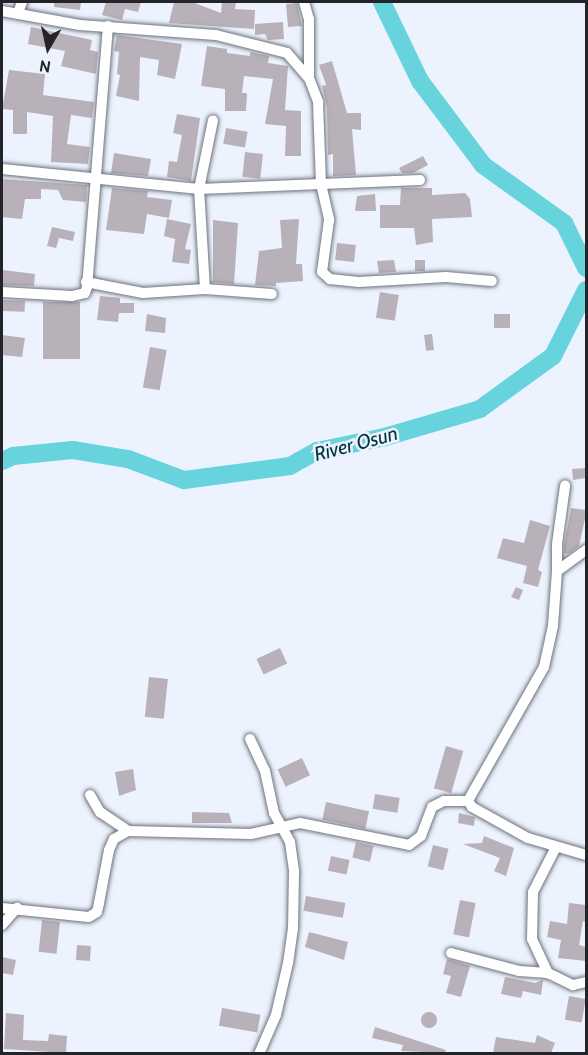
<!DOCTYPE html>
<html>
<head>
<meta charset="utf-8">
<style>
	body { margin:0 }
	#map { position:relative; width:588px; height:1055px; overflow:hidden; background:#edf3fe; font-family:Cabin,sans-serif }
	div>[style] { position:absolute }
	.river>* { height:18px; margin:-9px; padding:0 9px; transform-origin:9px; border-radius:9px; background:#67d3dd }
	.building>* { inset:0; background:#b9b1ba; transform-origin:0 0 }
	.round { border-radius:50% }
	.roads { filter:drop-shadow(0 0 2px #6d727c) drop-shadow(0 0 2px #6d727c) }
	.minor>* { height:10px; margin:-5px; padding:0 5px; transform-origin:5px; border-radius:5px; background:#fff }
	span { translate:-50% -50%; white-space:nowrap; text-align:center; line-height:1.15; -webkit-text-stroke:5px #edf3fe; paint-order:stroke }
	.water-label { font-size:20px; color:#00363b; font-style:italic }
	.frame { position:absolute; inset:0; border:3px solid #222428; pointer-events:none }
	.north { position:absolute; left:18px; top:18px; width:60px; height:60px; -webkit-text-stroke:4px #edf3fe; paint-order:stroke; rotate:189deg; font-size:16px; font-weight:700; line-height:24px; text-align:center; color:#222428 }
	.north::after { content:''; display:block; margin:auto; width:21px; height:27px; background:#222428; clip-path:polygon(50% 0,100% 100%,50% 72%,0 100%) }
</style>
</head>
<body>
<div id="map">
	<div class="river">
		<i style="left:382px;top:2px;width:88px;rotate:64.3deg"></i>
		<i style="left:420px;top:81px;width:105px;rotate:53.1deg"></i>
		<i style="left:483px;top:165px;width:100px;rotate:35.6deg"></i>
		<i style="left:564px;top:223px;width:50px;rotate:63.9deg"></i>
		<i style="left:2px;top:461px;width:12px;rotate:-24deg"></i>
		<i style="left:13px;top:456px;width:60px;rotate:-5.7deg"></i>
		<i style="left:73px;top:450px;width:56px;rotate:9.3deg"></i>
		<i style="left:128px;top:459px;width:60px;rotate:20.6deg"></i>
		<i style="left:184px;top:480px;width:107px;rotate:-7.5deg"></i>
		<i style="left:290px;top:466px;width:31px;rotate:-29deg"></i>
		<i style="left:317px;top:451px;width:69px;rotate:-11.6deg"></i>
		<i style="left:385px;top:437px;width:99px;rotate:-16.4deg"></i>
		<i style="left:480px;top:409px;width:90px;rotate:-36deg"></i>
		<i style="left:553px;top:356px;width:74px;rotate:-63.4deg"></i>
	</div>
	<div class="building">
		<i style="clip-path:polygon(54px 2px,81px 2px,80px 10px,54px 7px)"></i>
		<i style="clip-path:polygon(106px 2px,141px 2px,138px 12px,125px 9px,122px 20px,102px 15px)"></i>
		<i style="clip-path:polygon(174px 2px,192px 2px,221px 13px,222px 2px,236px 3px,235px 9px,255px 10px,254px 29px,169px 23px)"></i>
		<i style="clip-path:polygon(297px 3px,302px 26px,288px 27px,286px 4px)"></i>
		<i style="clip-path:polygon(283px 22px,284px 39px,268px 40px,265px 34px,255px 35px,255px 24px)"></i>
		<i style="clip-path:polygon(31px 27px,92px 40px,90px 50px,98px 52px,96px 74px,61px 66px,65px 51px,28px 44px)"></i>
		<i style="clip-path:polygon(117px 35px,182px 44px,175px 79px,157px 75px,159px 60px,140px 57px,139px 101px,116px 96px,120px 75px,117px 74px,119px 52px,114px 51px)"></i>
		<i style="clip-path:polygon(207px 46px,227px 49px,227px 53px,250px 56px,250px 52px,255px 53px,269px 56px,268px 63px,288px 66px,285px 110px,301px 111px,301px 156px,285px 156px,286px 126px,265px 124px,273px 79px,244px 76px,242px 93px,247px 93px,246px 111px,225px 111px,225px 89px,201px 86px)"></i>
		<i style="clip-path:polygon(332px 61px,347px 113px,361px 113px,361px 130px,352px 129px,356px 175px,333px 176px,333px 154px,328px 155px,327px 108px,322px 86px,326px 85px,319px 65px)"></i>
		<i style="clip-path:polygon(9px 70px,45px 74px,43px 95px,94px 102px,92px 118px,71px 115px,67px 144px,90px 147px,88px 164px,51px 162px,53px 116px,27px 112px,27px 134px,13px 134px,13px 110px,2px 109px)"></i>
		<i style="clip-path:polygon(177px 114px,200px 118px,191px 181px,167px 177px,169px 161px,177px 162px,182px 135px,173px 133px)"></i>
		<i style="left:226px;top:128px;width:22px;height:16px;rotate:10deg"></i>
		<i style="left:245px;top:152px;width:18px;height:25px;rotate:6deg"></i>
		<i style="clip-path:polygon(114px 153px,151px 159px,148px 176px,111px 173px)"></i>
		<i style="clip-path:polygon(423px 156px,428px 165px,413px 173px,402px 173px,399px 168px)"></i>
		<i style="clip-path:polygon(2px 179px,87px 185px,86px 202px,63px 200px,58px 190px,41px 189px,41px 199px,25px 199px,22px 219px,2px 217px)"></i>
		<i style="clip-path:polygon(112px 188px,148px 191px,147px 197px,172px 200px,169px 218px,147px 214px,144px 234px,106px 230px)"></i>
		<i style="clip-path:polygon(401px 188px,432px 188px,432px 195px,465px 193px,470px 199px,472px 217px,432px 219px,433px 242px,416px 245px,414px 228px,380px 228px,380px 205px,400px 205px)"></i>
		<i style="clip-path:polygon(375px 194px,376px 211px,355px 211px,357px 196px)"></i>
		<i style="clip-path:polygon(167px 219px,191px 224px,185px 249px,191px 250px,189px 264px,172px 262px,175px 239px,164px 236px)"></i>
		<i style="clip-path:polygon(299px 219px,296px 264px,302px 264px,303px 281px,276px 283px,276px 286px,255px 285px,259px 251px,282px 248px,280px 220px)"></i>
		<i style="clip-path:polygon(213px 220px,238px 223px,234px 284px,213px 282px)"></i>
		<i style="clip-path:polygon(52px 227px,75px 232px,73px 241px,59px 238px,56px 248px,47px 246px)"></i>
		<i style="left:337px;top:243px;width:19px;height:17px;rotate:6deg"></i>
		<i style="clip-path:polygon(394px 260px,396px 272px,379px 273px,377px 261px)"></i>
		<i style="left:415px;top:260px;width:10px;height:11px"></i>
		<i style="clip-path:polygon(3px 270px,35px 274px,34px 286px,2px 285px)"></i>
		<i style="left:380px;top:292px;width:19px;height:26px;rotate:9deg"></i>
		<i style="clip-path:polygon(100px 296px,120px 298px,120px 303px,134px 303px,134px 313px,119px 313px,118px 322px,97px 320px)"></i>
		<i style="left:2px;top:300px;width:23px;height:11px;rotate:2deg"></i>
		<i style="left:43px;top:302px;width:37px;height:57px"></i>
		<i style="clip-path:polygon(147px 314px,166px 318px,165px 333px,145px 331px)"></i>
		<i style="left:494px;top:314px;width:16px;height:14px"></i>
		<i style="left:432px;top:334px;width:16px;height:8px;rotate:83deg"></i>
		<i style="clip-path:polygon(2px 335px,25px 338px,22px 357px,2px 355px)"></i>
		<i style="left:150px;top:347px;width:17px;height:41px;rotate:10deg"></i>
		<i style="clip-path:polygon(586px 468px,586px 478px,573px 480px,572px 469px)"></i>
		<i style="clip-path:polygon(571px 508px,586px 510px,586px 514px,579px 546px,568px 554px,564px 553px,564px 545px)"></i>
		<i style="clip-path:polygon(530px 520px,550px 526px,538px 570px,542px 572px,538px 587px,523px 583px,527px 566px,497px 558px,503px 538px,524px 543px)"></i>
		<i style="clip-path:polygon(516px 587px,523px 590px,519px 600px,511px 597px)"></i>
		<i style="left:280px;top:648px;width:17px;height:26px;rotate:65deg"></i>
		<i style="left:149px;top:677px;width:19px;height:40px;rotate:6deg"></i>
		<i style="left:446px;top:746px;width:18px;height:44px;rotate:16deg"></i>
		<i style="left:302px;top:758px;width:19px;height:27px;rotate:65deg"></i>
		<i style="clip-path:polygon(133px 769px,136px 790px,119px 796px,115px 772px)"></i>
		<i style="left:375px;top:794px;width:25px;height:15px;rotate:9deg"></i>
		<i style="left:326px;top:802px;width:44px;height:18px;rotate:12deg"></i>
		<i style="clip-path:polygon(192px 812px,229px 813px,232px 823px,192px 823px)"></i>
		<i style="clip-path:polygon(459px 813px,475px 817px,474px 826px,458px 823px)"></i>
		<i style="clip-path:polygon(484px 836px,514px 848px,506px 876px,494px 871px,500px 858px,463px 844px,482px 843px)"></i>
		<i style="left:356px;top:842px;width:18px;height:16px;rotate:13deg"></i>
		<i style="left:433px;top:845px;width:16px;height:22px;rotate:14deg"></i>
		<i style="left:331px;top:856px;width:19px;height:15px;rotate:12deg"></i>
		<i style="left:306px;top:896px;width:40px;height:15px;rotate:10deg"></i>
		<i style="left:460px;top:900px;width:16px;height:35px;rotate:11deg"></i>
		<i style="clip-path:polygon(569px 903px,586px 905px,586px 922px,583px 921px,579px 945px,586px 947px,586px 961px,558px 958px,561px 940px,547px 937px,550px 921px,567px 924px)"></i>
		<i style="left:42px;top:920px;width:18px;height:32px;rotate:6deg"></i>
		<i style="clip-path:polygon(309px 932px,348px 942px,344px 960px,305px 947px)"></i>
		<i style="left:77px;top:945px;width:14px;height:15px;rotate:4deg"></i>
		<i style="clip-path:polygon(2px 957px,16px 960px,13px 975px,2px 973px)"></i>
		<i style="clip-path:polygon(447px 959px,470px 966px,461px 997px,446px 993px,451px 976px,443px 974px)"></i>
		<i style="clip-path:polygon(505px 977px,535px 983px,543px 980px,541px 995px,523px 991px,521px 998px,501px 994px)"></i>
		<i style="left:569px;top:996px;width:17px;height:24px;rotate:10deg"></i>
		<i style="left:222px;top:1008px;width:39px;height:18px;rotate:10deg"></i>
		<i class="round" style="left:421px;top:1012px;width:16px;height:16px"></i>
		<i style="clip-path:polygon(6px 1013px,24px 1015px,23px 1040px,48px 1041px,49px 1034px,67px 1036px,66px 1053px,4px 1049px)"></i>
		<i style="clip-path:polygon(375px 1027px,446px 1050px,445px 1053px,401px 1051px,403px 1045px,372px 1038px)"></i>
		<i style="clip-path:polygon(537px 1035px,555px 1043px,551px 1053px,493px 1053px,496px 1037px,535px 1043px)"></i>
	</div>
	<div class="roads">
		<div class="minor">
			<i style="left:304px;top:2px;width:18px;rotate:74deg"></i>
			<i style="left:309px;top:19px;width:59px;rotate:90deg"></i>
			<i style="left:2px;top:11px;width:79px;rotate:10.2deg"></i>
			<i style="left:80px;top:25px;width:136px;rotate:4.2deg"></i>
			<i style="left:216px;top:35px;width:73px;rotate:14.2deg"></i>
			<i style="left:287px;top:53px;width:33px;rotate:49deg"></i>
			<i style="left:309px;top:78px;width:26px;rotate:69deg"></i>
			<i style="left:318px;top:102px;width:82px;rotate:87.9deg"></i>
			<i style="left:321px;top:184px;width:122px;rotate:177.7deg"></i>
			<i style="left:199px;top:189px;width:198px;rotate:-174.2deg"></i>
			<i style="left:18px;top:13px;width:12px;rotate:-70deg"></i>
			<i style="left:420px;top:180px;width:99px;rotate:177.7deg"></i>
			<i style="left:321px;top:184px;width:37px;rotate:77deg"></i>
			<i style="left:329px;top:220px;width:52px;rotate:97.7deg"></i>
			<i style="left:322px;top:272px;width:11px;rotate:41deg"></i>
			<i style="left:330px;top:279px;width:29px;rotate:6deg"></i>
			<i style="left:359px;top:282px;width:87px;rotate:-3.3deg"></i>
			<i style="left:446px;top:277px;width:46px;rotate:5deg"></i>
			<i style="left:86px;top:282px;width:58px;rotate:10.9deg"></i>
			<i style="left:143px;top:293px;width:62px;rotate:-3.7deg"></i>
			<i style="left:205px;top:289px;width:100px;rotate:-93.4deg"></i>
			<i style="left:199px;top:189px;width:70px;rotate:-78.5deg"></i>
			<i style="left:205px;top:289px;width:67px;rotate:4.3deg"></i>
			<i style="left:2px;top:292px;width:70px;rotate:3.3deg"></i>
			<i style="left:72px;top:296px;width:13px;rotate:-13deg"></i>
			<i style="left:85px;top:293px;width:6px;rotate:-72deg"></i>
			<i style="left:87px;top:287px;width:262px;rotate:-85.4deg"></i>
			<i style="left:586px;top:550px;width:36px;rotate:144deg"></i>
			<i style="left:557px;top:571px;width:55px;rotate:94.2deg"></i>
			<i style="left:553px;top:626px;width:42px;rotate:102.4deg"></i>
			<i style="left:544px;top:667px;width:154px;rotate:119.6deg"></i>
			<i style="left:468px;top:801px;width:7px;rotate:56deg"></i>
			<i style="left:472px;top:807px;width:64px;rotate:29deg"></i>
			<i style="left:528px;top:838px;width:60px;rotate:16.3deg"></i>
			<i style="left:557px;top:571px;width:27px;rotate:-90deg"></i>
			<i style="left:557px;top:544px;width:59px;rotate:-82.1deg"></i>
			<i style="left:250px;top:739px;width:35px;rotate:65deg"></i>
			<i style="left:265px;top:771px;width:43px;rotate:77.9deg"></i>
			<i style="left:274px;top:813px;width:33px;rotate:61deg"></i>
			<i style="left:290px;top:842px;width:30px;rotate:82deg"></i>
			<i style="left:294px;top:872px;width:56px;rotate:91deg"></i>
			<i style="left:293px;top:928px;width:35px;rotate:98deg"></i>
			<i style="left:288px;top:963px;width:53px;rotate:103deg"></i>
			<i style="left:276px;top:1015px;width:43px;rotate:113.6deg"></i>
			<i style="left:90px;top:795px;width:20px;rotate:60deg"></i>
			<i style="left:100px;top:812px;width:34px;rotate:34deg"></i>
			<i style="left:555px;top:849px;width:48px;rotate:117.1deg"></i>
			<i style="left:533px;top:892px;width:47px;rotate:91.2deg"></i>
			<i style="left:532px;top:939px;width:38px;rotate:65deg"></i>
			<i style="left:548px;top:973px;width:28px;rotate:26deg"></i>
			<i style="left:573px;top:985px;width:13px;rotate:-13deg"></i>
			<i style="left:2px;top:908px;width:87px;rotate:5.9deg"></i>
			<i style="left:89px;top:917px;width:9px;rotate:-32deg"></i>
			<i style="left:97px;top:912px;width:9px;rotate:-77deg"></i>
			<i style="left:99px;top:903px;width:54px;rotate:-79.3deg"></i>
			<i style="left:109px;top:850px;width:12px;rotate:-66deg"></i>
			<i style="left:114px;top:839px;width:16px;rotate:-30deg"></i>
			<i style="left:128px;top:831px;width:123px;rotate:1.4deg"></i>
			<i style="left:251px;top:834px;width:50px;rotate:-12.7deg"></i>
			<i style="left:300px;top:823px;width:111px;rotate:11.4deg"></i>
			<i style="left:409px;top:845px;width:15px;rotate:-37deg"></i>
			<i style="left:421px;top:836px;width:31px;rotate:-69deg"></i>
			<i style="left:432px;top:807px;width:13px;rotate:-27deg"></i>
			<i style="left:444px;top:801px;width:24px"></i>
			<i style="left:2px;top:925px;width:23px;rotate:-49deg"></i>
			<i style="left:451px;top:953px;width:70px;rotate:14.8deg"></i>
			<i style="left:519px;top:971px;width:29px;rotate:4deg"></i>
		</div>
	</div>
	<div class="water-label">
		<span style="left:356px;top:444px;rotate:-15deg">River Osun</span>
	</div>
	<div class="frame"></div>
	<div class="north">N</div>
</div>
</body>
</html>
